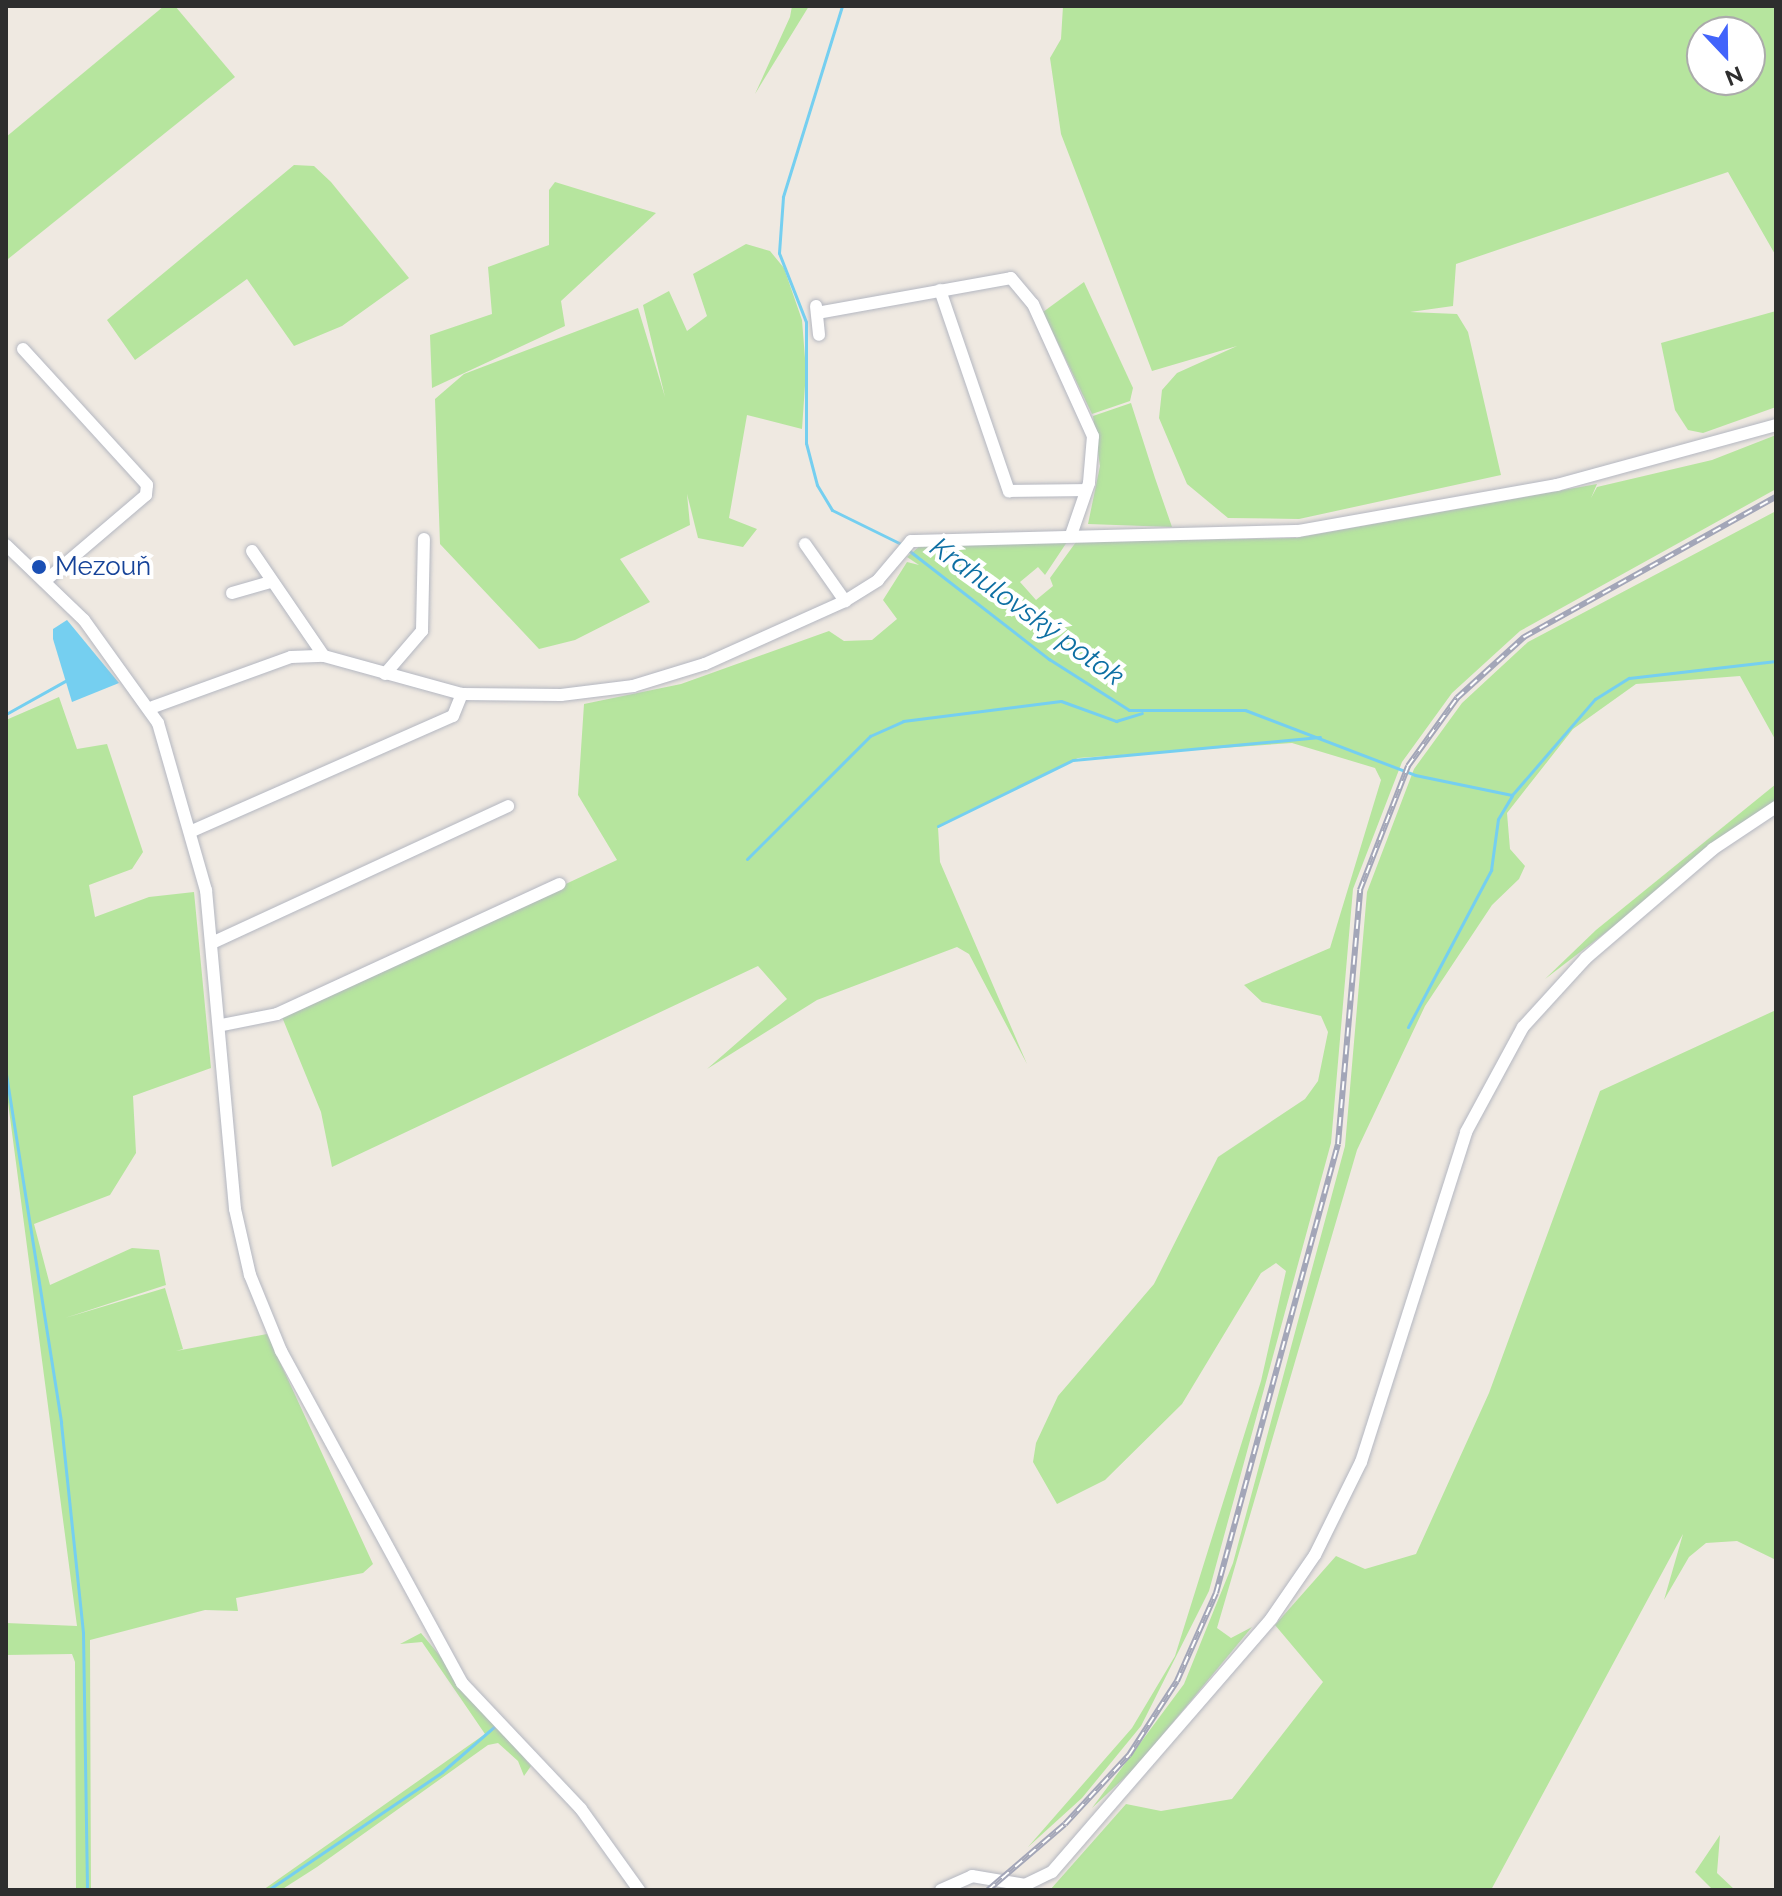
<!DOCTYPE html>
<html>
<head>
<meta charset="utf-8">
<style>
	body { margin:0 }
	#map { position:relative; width:1782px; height:1896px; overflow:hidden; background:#efe9e1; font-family:Raleway,sans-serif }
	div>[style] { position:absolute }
	.green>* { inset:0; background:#b6e59e }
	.water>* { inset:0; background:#75cff0 }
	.stream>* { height:3px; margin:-1.5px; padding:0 1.5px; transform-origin:1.5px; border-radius:1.5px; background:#75cff0 }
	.roads { filter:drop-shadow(0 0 2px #b4b7c1) drop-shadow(0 0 2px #b4b7c1) }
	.minor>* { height:12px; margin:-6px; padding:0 6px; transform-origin:6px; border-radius:6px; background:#fff }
	.rail>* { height:6px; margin-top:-3px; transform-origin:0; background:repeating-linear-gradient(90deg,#fff 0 9px,#a3a6b8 0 18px); box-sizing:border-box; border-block:2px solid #a3a6b8 }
	.dots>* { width:22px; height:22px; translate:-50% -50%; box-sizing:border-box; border:4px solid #fff; border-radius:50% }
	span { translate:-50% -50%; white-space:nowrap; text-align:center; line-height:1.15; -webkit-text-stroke:8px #fff; paint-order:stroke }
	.transit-label { font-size:26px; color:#164399 }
	.left { translate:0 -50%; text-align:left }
	.water-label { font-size:28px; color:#0d6fa3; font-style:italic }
	.frame { position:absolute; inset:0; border:8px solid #2e2e2e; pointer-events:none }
	.north { position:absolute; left:1686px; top:16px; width:80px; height:80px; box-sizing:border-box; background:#fff; border:2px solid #ababab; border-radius:50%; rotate:158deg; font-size:22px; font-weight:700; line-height:32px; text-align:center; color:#2e2e2e }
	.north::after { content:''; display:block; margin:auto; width:28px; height:36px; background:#4264fb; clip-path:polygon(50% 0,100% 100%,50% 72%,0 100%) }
</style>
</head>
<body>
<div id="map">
	<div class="green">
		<i style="clip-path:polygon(164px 6px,175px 6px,235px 77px,8px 259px,6px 137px)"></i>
		<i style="clip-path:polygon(792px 6px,809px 6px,755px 94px,790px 17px)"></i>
		<i style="clip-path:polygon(evenodd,1063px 6px,1776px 6px,1776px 256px,1728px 172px,1456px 264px,1453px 306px,1410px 312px,1457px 314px,1468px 332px,1501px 475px,1299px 519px,1228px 518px,1187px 484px,1159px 418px,1162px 390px,1177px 373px,1237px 346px,1152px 371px,1061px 134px,1050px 58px,1061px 39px,1063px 6px,1702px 32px,1750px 32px,1750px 80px,1702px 80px,1702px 32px)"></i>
		<i style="clip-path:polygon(294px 165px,314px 166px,331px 182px,409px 278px,342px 326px,294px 346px,247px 279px,135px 360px,107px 320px)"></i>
		<i style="clip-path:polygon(555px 182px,656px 213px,561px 301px,565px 326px,432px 388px,430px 335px,492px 314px,488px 267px,549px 245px,549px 190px)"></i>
		<i style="clip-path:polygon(746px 244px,770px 251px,784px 268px,802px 320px,806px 371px,802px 429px,747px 415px,729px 518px,757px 529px,743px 547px,698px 538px,687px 494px,690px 525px,620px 559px,650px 602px,575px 640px,539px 649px,440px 544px,435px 399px,464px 374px,638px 308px,665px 397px,643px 305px,669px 291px,687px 331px,707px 316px,693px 274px)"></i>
		<i style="clip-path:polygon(1084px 282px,1133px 388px,1130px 401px,1092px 414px,1043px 312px)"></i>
		<i style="clip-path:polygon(1776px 311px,1776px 407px,1703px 433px,1688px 430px,1675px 410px,1661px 343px)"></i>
		<i style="clip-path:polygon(1131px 403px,1155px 478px,1172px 527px,1088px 524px,1100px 466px,1093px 416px)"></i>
		<i style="clip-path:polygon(1776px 435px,1776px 489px,1520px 631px,1452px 693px,1402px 762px,1353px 889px,1331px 1143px,1209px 1591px,1141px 1726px,1082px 1798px,1028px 1847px,1132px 1728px,1175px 1656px,1261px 1381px,1286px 1271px,1276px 1263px,1261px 1273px,1182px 1404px,1105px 1480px,1057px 1504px,1033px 1462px,1036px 1443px,1058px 1396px,1154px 1284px,1218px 1157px,1305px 1099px,1318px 1081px,1328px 1032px,1321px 1016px,1262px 1002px,1244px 985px,1330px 948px,1381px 780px,1375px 768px,1292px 743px,1078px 758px,938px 827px,940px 862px,1027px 1064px,969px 954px,957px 947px,817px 1000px,707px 1069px,787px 999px,758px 966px,332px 1167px,321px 1112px,282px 1017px,617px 860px,578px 795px,584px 704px,681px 684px,829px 631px,844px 641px,872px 640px,897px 619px,883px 600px,907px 562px,919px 565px,907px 557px,920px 546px,1067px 542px,1045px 575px,1038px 567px,1020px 582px,1036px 600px,1053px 586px,1050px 578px,1076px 542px,1295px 538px,1597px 484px,1591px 498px,1597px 487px,1712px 460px)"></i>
		<i style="clip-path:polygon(1776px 511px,1776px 741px,1740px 676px,1636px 684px,1573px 729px,1507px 813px,1510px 849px,1525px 866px,1519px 879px,1492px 905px,1425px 1006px,1357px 1150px,1217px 1628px,1231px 1638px,1252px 1627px,1136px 1767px,1092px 1808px,1184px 1684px,1233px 1563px,1345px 1146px,1367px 892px,1414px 769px,1462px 703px,1528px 642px)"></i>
		<i style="clip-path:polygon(59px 697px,77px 749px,107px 744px,143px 852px,132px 869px,89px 885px,95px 917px,149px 897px,194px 892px,211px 1068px,133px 1096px,136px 1153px,110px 1195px,34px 1224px,50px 1285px,132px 1248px,159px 1250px,166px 1285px,65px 1318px,165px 1288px,183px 1349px,176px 1351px,267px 1334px,373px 1564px,363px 1573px,236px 1598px,238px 1611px,205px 1610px,90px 1640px,91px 1890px,76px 1890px,75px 1662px,72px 1654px,6px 1655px,6px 1623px,77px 1626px,6px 1087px,6px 720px)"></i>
		<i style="clip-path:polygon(1776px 784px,1776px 802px,1545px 979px,1596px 930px)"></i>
		<i style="clip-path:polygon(1776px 1010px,1776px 1560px,1737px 1541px,1706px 1543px,1689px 1557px,1664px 1600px,1683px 1534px,1491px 1890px,1050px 1890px,1126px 1804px,1161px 1811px,1232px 1799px,1323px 1682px,1275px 1625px,1336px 1556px,1365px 1569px,1416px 1554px,1489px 1393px,1600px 1091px)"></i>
		<i style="clip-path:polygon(421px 1633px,531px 1766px,524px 1776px,518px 1761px,498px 1743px,488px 1745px,317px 1867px,281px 1890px,263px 1890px,485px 1734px,422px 1642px,400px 1644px)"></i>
		<i style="clip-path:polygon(1720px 1835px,1717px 1873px,1735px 1890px,1713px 1890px,1695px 1872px)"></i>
	</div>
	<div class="water">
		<i style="clip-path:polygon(67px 620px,119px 683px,72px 702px,53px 639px,53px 629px)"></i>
	</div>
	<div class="stream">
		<i style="left:842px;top:6px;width:200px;rotate:107.2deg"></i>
		<i style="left:783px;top:197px;width:56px;rotate:94.1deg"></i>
		<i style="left:779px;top:253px;width:74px;rotate:68.6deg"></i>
		<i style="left:806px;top:322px;width:121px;rotate:90deg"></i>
		<i style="left:806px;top:443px;width:43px;rotate:75.3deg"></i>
		<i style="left:817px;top:485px;width:29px;rotate:59deg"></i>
		<i style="left:832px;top:510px;width:77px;rotate:26.2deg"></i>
		<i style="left:907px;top:549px;width:180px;rotate:37.8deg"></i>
		<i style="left:1049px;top:659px;width:95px;rotate:32.5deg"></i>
		<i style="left:1129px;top:710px;width:116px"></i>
		<i style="left:1245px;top:710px;width:182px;rotate:20.9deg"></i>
		<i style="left:1415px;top:775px;width:99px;rotate:11.7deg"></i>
		<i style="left:1512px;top:795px;width:127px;rotate:-49.2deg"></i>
		<i style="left:1595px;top:699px;width:40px;rotate:-32deg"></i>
		<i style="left:1629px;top:678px;width:148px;rotate:-6.6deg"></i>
		<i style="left:6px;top:714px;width:68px;rotate:-29.2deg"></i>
		<i style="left:938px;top:826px;width:150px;rotate:-26.1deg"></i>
		<i style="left:1073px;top:760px;width:248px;rotate:-5.3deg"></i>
		<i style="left:747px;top:859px;width:174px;rotate:-45deg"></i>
		<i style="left:870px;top:736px;width:36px;rotate:-24deg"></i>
		<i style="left:903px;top:721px;width:159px;rotate:-7.2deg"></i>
		<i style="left:1061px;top:701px;width:59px;rotate:20deg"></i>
		<i style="left:1116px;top:721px;width:27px;rotate:-17deg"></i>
		<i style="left:1408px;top:1027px;width:178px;rotate:-62.1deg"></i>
		<i style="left:1491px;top:870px;width:51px;rotate:-82.2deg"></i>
		<i style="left:1498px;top:819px;width:27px;rotate:-59deg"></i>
		<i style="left:6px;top:1074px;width:353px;rotate:81deg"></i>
		<i style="left:61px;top:1423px;width:211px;rotate:84deg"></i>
		<i style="left:83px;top:1633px;width:257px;rotate:89.1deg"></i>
		<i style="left:268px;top:1890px;width:210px;rotate:-34.1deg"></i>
		<i style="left:442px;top:1772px;width:70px;rotate:-41deg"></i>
	</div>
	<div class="roads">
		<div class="minor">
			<i style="left:940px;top:290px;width:213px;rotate:71.1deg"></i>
			<i style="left:1009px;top:491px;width:77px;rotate:-0.7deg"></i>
			<i style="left:816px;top:306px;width:29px;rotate:84deg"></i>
			<i style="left:817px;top:313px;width:197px;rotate:-10.2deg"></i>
			<i style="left:1011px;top:278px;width:34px;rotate:50deg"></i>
			<i style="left:1033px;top:304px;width:145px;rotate:65.6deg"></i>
			<i style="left:1093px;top:436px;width:47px;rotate:94.9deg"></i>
			<i style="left:1089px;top:483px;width:55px;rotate:109.1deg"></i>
			<i style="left:23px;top:349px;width:184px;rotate:47.6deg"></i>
			<i style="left:147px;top:485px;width:10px;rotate:96deg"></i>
			<i style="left:146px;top:495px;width:133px;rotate:139.6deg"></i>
			<i style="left:805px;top:544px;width:70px;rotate:54.9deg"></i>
			<i style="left:6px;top:545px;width:108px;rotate:43.9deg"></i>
			<i style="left:84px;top:620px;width:127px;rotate:54.3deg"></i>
			<i style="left:158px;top:723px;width:174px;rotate:74deg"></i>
			<i style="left:206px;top:890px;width:320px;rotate:84.8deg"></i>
			<i style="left:235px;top:1209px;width:68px;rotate:77.2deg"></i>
			<i style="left:250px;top:1275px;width:82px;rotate:67.8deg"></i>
			<i style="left:281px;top:1351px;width:378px;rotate:61.4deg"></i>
			<i style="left:462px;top:1683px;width:173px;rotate:46.6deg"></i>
			<i style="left:581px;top:1809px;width:100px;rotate:54.4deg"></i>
			<i style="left:252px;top:551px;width:127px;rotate:55.6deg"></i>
			<i style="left:232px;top:593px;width:40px;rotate:-16deg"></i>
			<i style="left:385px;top:674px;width:57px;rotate:-49.3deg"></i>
			<i style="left:422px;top:631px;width:92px;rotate:-88.8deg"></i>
			<i style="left:153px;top:707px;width:147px;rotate:-19.9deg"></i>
			<i style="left:291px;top:657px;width:33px;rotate:-2deg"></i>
			<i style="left:324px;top:656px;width:143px;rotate:15.4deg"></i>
			<i style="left:462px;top:694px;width:99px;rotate:0.6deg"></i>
			<i style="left:561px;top:695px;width:73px;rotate:-7.1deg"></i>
			<i style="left:633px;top:686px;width:75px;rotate:-17deg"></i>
			<i style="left:705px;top:664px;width:154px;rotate:-24.2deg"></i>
			<i style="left:845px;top:601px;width:39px;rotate:-32deg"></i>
			<i style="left:878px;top:580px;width:51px;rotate:-49.8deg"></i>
			<i style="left:911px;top:541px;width:387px;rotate:-1.5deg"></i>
			<i style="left:1298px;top:531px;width:263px;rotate:-10.1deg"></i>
			<i style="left:1557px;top:485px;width:227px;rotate:-15.3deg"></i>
			<i style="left:192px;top:831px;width:285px;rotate:-23.8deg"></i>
			<i style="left:453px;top:716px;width:24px;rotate:-68deg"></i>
			<i style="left:214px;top:942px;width:324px;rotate:-24.8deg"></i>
			<i style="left:222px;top:1025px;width:56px;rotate:-11.3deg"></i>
			<i style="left:277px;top:1014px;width:311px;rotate:-24.7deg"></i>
			<i style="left:941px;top:1890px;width:34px;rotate:-24deg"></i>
			<i style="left:972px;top:1876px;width:54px;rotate:9.6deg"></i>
			<i style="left:1025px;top:1885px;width:30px;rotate:-26deg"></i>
			<i style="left:1052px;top:1872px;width:335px;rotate:-49.1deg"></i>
			<i style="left:1271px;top:1619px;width:78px;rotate:-55.5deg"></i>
			<i style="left:1315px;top:1555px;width:104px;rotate:-63.7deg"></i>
			<i style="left:1361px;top:1462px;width:346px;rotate:-72.3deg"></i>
			<i style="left:1466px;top:1132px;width:119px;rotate:-61.5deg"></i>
			<i style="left:1523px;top:1027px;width:93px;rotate:-47.6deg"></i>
			<i style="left:1586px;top:958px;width:167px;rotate:-40.6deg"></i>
			<i style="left:1713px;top:849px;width:76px;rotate:-33.7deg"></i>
		</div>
	</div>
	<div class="rail">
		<i style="left:988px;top:1890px;width:101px;rotate:-40.6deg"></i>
		<i style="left:1065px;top:1824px;width:94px;rotate:-47.2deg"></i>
		<i style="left:1129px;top:1755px;width:88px;rotate:-57deg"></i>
		<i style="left:1177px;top:1681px;width:96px;rotate:-66.1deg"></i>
		<i style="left:1216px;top:1593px;width:465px;rotate:-74.8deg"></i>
		<i style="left:1338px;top:1144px;width:255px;rotate:-85deg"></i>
		<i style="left:1360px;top:890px;width:133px;rotate:-68.8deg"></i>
		<i style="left:1408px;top:766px;width:84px;rotate:-54.2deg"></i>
		<i style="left:1457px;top:698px;width:91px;rotate:-42.3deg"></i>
		<i style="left:1524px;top:637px;width:288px;rotate:-29.1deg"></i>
	</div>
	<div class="dots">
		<i style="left:39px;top:567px;background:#1a4fb4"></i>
	</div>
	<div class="transit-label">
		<span class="left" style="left:55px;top:567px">Mezouň</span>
	</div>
	<div class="water-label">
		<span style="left:1027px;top:612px;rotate:36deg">Krahulovský potok</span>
	</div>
	<div class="frame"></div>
	<div class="north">N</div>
</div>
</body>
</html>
